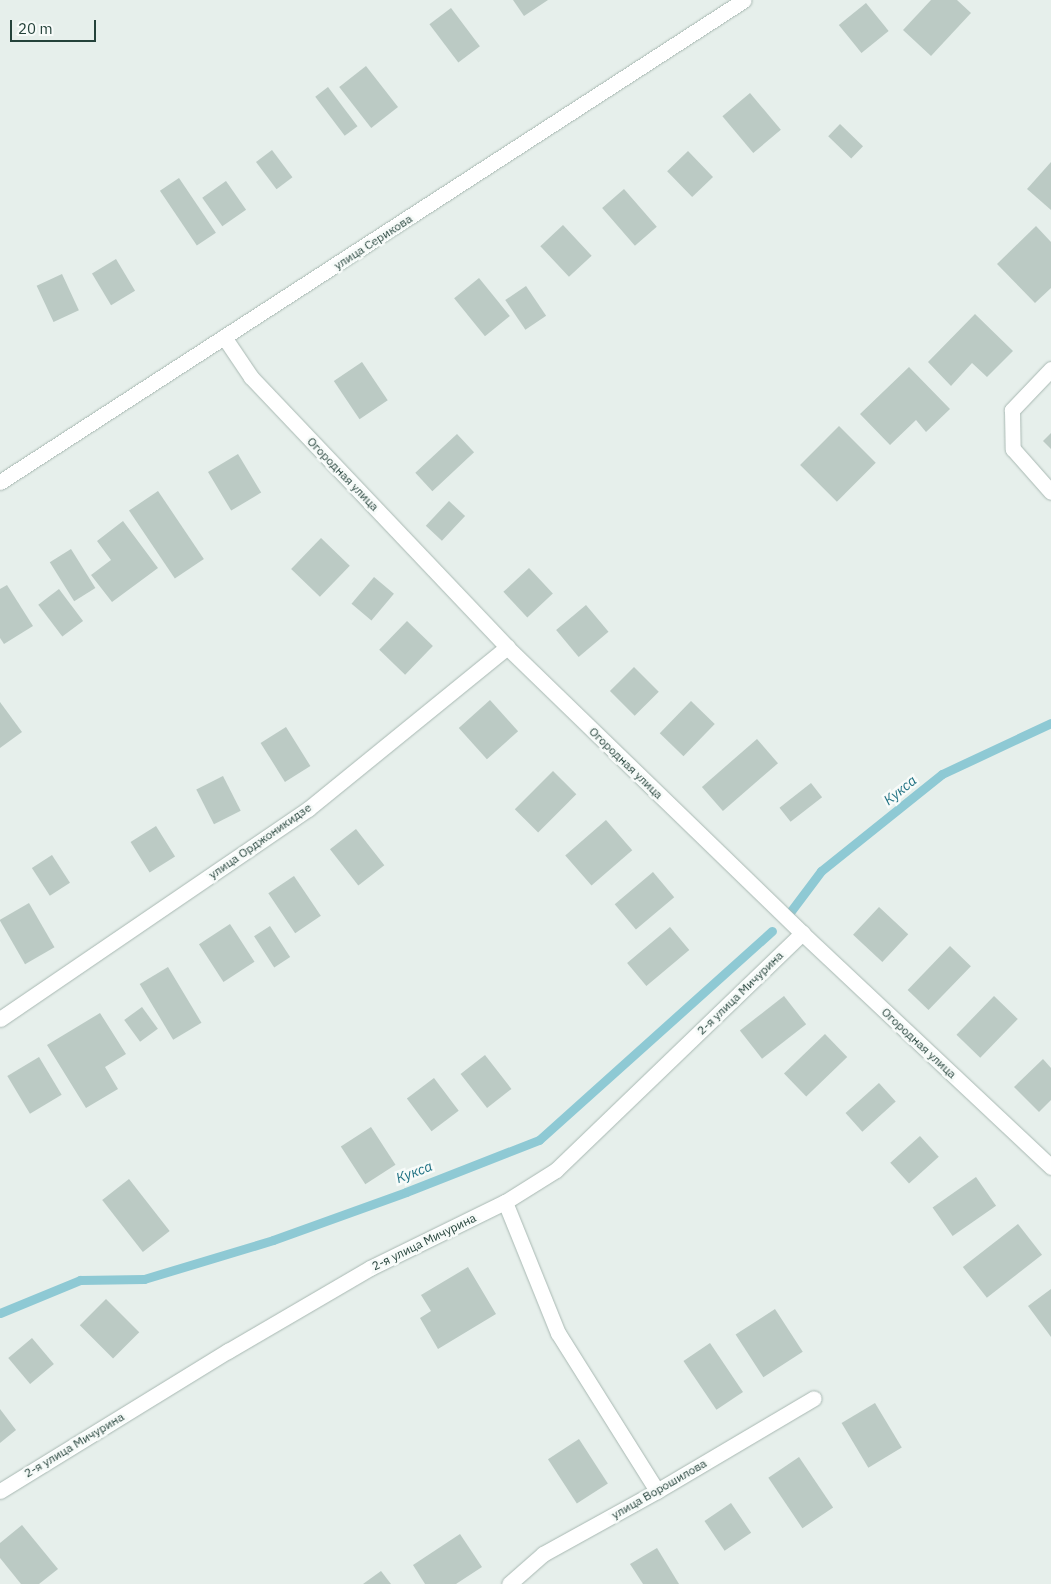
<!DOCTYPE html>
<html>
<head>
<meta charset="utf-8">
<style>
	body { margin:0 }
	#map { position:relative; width:1051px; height:1584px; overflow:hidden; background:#e6efeb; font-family:"IBM Plex Sans",sans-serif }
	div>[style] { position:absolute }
	.stream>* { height:9px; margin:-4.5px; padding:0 4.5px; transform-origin:4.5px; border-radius:4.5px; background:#8ec9d4 }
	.building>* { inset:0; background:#bbcac4; transform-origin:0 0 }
	.roads { filter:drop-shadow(0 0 1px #a8b8b2) drop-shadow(0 0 1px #a8b8b2) }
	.service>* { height:15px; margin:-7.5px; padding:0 7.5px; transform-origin:7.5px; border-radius:7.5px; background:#fff }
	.minor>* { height:15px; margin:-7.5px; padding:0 7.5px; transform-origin:7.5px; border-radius:7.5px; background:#fff }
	span { translate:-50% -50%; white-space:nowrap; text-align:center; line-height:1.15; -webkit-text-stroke:5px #f7fbf9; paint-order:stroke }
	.street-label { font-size:12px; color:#24423a }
	.water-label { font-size:14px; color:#1c6f80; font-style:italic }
	.scale { position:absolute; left:10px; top:20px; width:86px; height:22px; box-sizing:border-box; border:2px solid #24423a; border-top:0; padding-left:6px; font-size:15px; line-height:18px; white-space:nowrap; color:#24423a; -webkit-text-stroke:4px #f7fbf9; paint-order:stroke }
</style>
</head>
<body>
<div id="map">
	<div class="stream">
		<i style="left:791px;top:911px;width:50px;rotate:-53.1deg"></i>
		<i style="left:821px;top:871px;width:155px;rotate:-38.7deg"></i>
		<i style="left:942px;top:774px;width:120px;rotate:-25.1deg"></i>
		<i style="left:0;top:1313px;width:87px;rotate:-22.4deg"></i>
		<i style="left:80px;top:1280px;width:64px;rotate:-0.9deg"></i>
		<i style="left:144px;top:1279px;width:135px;rotate:-16.8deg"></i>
		<i style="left:273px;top:1240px;width:141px;rotate:-19.8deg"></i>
		<i style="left:406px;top:1192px;width:143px;rotate:-21.4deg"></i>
		<i style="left:539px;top:1140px;width:313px;rotate:-41.9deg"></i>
	</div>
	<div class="building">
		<i style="clip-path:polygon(513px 0,548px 0,524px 16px)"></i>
		<i style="clip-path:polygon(931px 0,957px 0,971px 13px,931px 56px,903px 30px)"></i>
		<i style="left:866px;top:3px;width:36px;height:35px;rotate:51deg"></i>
		<i style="left:451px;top:8px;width:48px;height:27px;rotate:53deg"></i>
		<i style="left:366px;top:66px;width:52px;height:34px;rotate:52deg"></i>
		<i style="left:328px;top:87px;width:49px;height:16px;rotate:53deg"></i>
		<i style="left:750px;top:93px;width:48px;height:36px;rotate:50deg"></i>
		<i style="left:840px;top:124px;width:32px;height:17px;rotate:44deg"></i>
		<i style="left:272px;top:150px;width:34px;height:20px;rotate:53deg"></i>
		<i style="left:688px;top:151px;width:36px;height:29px;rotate:46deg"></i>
		<i style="clip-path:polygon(1051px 162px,1051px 210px,1027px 189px)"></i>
		<i style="left:179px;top:178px;width:66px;height:23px;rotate:56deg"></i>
		<i style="left:226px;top:181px;width:35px;height:29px;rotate:55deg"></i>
		<i style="left:624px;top:189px;width:50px;height:29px;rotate:49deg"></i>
		<i style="left:563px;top:225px;width:42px;height:31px;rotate:47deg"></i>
		<i style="clip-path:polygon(1036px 226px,1051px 242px,1051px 288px,1035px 303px,997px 264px)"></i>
		<i style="left:116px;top:259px;width:37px;height:28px;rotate:59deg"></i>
		<i style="left:62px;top:274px;width:40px;height:28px;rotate:65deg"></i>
		<i style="left:479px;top:278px;width:49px;height:32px;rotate:51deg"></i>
		<i style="left:526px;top:286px;width:36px;height:25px;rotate:56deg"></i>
		<i style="clip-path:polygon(975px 314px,1013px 351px,987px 377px,972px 363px,951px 386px,928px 362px)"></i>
		<i style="left:362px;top:362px;width:46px;height:34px;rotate:56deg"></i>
		<i style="clip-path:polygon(909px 367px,950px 409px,926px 432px,916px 420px,890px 445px,860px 414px)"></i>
		<i style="left:839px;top:426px;width:52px;height:55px;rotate:45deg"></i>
		<i style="clip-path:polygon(1051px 433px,1051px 449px,1043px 441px)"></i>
		<i style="left:457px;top:434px;width:25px;height:57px;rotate:47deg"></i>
		<i style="left:238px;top:454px;width:45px;height:35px;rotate:59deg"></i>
		<i style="left:158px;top:491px;width:82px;height:35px;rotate:56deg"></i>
		<i style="left:449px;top:501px;width:22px;height:34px;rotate:43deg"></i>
		<i style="clip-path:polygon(123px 521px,158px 568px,112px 602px,91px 575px,111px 560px,97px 541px)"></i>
		<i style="left:321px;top:538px;width:40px;height:43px;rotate:44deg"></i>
		<i style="left:71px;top:549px;width:46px;height:25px;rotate:58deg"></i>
		<i style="left:529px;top:568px;width:35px;height:35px;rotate:47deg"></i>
		<i style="left:374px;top:577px;width:26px;height:35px;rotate:40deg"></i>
		<i style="clip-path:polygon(7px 585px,33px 626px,4px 644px,0 638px,0 589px)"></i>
		<i style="left:59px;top:589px;width:40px;height:26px;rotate:53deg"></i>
		<i style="left:586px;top:605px;width:35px;height:39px;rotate:50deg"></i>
		<i style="left:407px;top:621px;width:36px;height:40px;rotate:44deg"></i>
		<i style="left:634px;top:667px;width:35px;height:34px;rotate:45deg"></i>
		<i style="left:490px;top:700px;width:42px;height:42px;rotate:48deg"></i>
		<i style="left:691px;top:701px;width:33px;height:45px;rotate:44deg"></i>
		<i style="clip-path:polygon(0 702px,22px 732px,0 748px)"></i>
		<i style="left:286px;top:727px;width:46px;height:30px;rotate:58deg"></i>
		<i style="left:757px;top:739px;width:32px;height:73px;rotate:49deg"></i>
		<i style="left:553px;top:771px;width:33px;height:54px;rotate:45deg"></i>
		<i style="left:223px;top:776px;width:39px;height:30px;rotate:63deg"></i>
		<i style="left:811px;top:783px;width:18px;height:40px;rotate:52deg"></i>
		<i style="left:606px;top:820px;width:40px;height:54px;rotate:49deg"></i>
		<i style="left:156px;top:826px;width:36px;height:30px;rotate:58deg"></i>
		<i style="left:356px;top:829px;width:46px;height:33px;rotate:52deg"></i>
		<i style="left:52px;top:855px;width:33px;height:24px;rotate:57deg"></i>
		<i style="left:653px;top:872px;width:33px;height:50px;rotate:50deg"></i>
		<i style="left:294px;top:876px;width:48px;height:31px;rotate:56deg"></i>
		<i style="left:29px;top:903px;width:51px;height:34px;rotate:60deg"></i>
		<i style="left:879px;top:907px;width:40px;height:38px;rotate:43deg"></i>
		<i style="left:230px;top:924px;width:45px;height:37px;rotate:57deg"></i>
		<i style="left:270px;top:926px;width:37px;height:19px;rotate:57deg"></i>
		<i style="left:670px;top:927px;width:30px;height:56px;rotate:50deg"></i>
		<i style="left:950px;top:946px;width:29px;height:61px;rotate:44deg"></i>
		<i style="left:168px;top:967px;width:65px;height:33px;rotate:59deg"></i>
		<i style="left:784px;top:996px;width:36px;height:56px;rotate:52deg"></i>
		<i style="left:994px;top:996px;width:33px;height:54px;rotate:44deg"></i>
		<i style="left:142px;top:1007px;width:27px;height:22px;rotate:54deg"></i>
		<i style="clip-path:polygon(100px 1013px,126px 1054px,105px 1067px,118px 1089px,86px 1108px,47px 1045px)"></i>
		<i style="left:825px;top:1034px;width:32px;height:57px;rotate:46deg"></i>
		<i style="left:485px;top:1055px;width:43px;height:31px;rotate:52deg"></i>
		<i style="left:39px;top:1057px;width:44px;height:37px;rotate:59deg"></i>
		<i style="clip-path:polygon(1043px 1059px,1051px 1068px,1051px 1100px,1039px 1112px,1014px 1087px)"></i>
		<i style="left:434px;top:1078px;width:41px;height:34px;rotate:53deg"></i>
		<i style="left:879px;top:1083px;width:25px;height:45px;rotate:48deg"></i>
		<i style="left:371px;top:1127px;width:45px;height:36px;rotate:57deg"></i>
		<i style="left:920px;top:1136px;width:28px;height:40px;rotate:48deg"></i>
		<i style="left:976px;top:1177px;width:35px;height:53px;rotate:55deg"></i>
		<i style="left:129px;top:1179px;width:66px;height:34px;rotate:52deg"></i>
		<i style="left:1018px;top:1224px;width:39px;height:70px;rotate:52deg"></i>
		<i style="clip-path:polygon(468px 1267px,496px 1314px,438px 1349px,420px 1318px,431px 1311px,421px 1295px)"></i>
		<i style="clip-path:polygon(1051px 1289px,1051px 1337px,1028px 1306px)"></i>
		<i style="left:106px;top:1299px;width:47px;height:37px;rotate:45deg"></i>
		<i style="left:775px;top:1309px;width:51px;height:47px;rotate:57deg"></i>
		<i style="left:32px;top:1338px;width:34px;height:31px;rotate:50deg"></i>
		<i style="left:710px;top:1343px;width:59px;height:32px;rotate:56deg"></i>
		<i style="left:875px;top:1403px;width:52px;height:39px;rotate:59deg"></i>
		<i style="clip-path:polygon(0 1409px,16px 1430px,0 1443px)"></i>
		<i style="left:579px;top:1439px;width:53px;height:37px;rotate:57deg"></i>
		<i style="left:799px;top:1457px;width:61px;height:37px;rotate:56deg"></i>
		<i style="left:731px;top:1503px;width:36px;height:32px;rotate:56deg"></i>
		<i style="clip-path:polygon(22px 1525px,58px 1569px,39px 1584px,21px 1584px,0 1558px,0 1543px)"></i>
		<i style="clip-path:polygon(460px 1534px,482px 1567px,456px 1584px,425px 1584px,413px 1565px)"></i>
		<i style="clip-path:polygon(657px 1548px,679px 1584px,643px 1584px,630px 1564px)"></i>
		<i style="clip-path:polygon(381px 1571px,391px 1584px,363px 1584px)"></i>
	</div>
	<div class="roads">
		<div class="service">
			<i style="left:657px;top:1491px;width:182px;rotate:-30.6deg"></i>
		</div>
		<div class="minor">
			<i style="left:224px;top:337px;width:48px;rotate:56deg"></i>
			<i style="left:251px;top:377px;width:372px;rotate:46.5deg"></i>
			<i style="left:507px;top:647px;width:411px;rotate:44.1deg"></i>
			<i style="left:802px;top:933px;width:342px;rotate:43.2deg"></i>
			<i style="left:1051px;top:369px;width:57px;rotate:133.6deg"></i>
			<i style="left:1012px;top:410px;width:39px;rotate:89deg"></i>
			<i style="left:1013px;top:449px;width:57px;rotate:48.5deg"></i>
			<i style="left:0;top:482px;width:886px;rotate:-32.94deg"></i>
			<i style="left:0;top:1019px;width:373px;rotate:-34.3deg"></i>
			<i style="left:308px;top:809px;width:257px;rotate:-39.1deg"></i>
			<i style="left:505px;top:1202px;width:141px;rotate:68deg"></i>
			<i style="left:558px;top:1333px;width:186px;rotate:57.9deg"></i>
			<i style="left:657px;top:1491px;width:130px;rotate:151.1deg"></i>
			<i style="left:543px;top:1554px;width:45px;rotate:138.6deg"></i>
			<i style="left:0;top:1491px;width:268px;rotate:-31.6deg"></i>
			<i style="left:228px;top:1351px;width:164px;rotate:-30.3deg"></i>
			<i style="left:370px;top:1268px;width:150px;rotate:-26.1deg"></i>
			<i style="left:505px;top:1202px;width:60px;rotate:-32.1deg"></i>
			<i style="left:556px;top:1170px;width:342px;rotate:-43.9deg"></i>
		</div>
	</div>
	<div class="street-label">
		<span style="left:373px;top:242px;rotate:-33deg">улица Серикова</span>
		<span style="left:343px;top:474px;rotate:46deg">Огородная улица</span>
		<span style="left:626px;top:763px;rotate:44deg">Огородная улица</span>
		<span style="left:260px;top:841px;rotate:-35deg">улица Орджоникидзе</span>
		<span style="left:740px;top:993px;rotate:-44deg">2-я улица Мичурина</span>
		<span style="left:919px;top:1043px;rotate:43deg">Огородная улица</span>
		<span style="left:424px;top:1242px;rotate:-26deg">2-я улица Мичурина</span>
		<span style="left:74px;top:1445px;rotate:-31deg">2-я улица Мичурина</span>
		<span style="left:659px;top:1489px;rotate:-30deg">улица Ворошилова</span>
	</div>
	<div class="water-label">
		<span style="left:900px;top:790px;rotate:-39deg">Кукса</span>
		<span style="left:414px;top:1172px;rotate:-21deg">Кукса</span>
	</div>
	<div class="scale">20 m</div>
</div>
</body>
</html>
